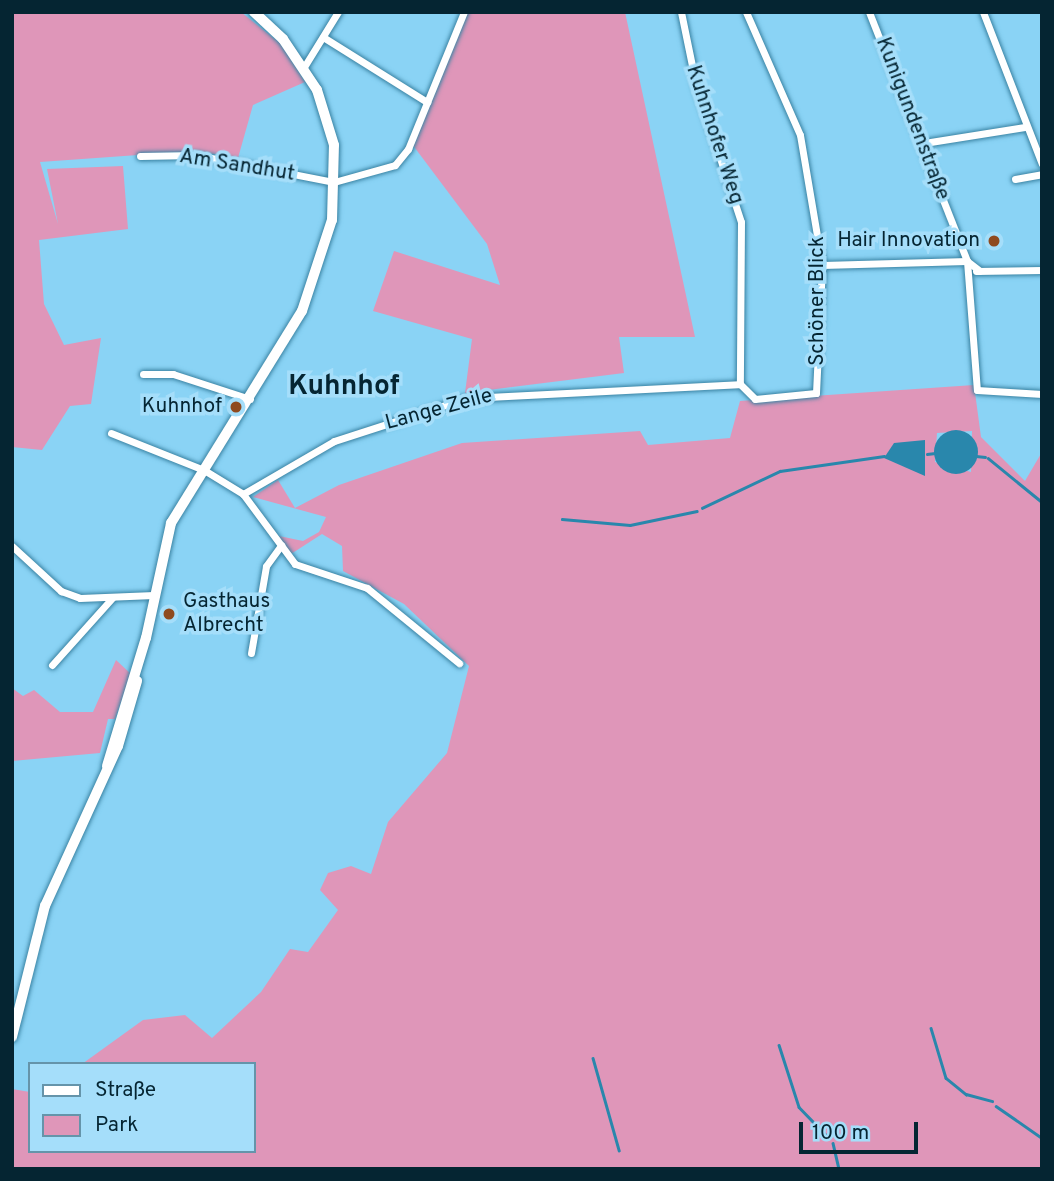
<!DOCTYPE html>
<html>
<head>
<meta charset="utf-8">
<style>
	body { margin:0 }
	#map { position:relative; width:1054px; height:1181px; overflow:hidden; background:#8ad3f5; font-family:Overpass,sans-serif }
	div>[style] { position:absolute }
	.green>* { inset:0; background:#df96b9 }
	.water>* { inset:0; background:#2987ac }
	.round { border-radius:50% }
	.stream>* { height:2.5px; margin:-1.25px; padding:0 1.25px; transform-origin:1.25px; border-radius:1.25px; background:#2987ac }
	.roads { filter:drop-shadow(0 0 2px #3a83a3) drop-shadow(0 0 2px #3a83a3) }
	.street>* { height:7px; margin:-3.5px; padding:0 3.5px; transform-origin:3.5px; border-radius:3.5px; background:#fff }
	.secondary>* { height:10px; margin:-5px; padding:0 5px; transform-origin:5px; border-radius:5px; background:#fff }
	.dots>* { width:19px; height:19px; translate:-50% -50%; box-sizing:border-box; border:4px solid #a5defa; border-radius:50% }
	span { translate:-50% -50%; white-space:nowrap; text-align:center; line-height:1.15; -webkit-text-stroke:7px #a5defa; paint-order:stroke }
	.street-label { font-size:21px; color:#052532 }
	.poi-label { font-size:21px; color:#052532 }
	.right { translate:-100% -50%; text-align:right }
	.left { translate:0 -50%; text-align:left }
	.district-label { font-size:28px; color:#052532; font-weight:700 }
	.frame { position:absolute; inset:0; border:14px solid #052532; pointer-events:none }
	.legend { position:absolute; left:28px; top:1062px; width:228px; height:91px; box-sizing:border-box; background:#a5defa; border:2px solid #6594aa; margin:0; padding:9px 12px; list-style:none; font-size:21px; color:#052532 }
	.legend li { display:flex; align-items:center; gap:14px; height:35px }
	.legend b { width:35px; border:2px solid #6594aa }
	.scale { position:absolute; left:799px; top:1122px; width:119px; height:32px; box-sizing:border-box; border:4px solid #052532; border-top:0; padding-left:9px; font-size:21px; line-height:24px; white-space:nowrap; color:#052532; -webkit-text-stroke:5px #a5defa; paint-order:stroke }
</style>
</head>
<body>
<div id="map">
	<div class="green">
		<i style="clip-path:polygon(12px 12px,241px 12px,281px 44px,305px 82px,253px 105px,238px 158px,194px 151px,40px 162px,58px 224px,47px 169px,123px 166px,128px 229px,39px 240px,44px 304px,64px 345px,101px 338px,91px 404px,70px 406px,42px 450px,12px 447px)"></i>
		<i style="clip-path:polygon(468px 12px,625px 12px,695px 337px,619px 337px,624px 373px,465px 393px,472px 339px,373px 311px,394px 251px,500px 285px,487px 244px,412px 144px)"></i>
		<i style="clip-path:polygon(evenodd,974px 385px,981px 437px,1025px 481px,1042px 452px,1042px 1169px,12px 1169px,12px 1089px,30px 1092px,30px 1151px,254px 1151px,254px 1064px,82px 1064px,143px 1020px,185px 1015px,212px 1038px,261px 992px,290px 949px,308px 952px,338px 910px,320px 890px,328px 873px,351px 866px,371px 874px,388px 822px,447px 753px,469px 666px,404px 604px,343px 571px,342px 546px,322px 534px,291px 554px,279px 536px,303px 541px,319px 532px,326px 517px,253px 497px,278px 480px,295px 508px,339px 485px,462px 443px,640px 431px,648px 445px,730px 438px,740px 401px,974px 385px,972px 431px,971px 472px,935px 462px,937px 433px,972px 431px)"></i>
		<i style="clip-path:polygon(116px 660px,131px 674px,115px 719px,108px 719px,100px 753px,12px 761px,12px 688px,23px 696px,34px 690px,60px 712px,93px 712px)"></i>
	</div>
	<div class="water">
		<i class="round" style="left:934px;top:430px;width:44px;height:44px"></i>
		<i style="clip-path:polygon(925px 440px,925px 476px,884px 458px,894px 443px)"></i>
	</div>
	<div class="stream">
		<i style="left:927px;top:454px;width:8px;rotate:-7deg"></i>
		<i style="left:976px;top:456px;width:9px;rotate:6deg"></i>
		<i style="left:988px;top:458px;width:70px;rotate:39.2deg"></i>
		<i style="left:702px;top:508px;width:86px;rotate:-25.4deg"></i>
		<i style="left:780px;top:471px;width:105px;rotate:-8.2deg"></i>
		<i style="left:562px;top:519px;width:68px;rotate:5deg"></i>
		<i style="left:630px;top:525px;width:68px;rotate:-11.8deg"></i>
		<i style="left:931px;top:1028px;width:52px;rotate:73.3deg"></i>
		<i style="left:946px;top:1078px;width:26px;rotate:39deg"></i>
		<i style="left:966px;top:1094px;width:27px;rotate:15deg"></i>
		<i style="left:779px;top:1045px;width:65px;rotate:72.1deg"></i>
		<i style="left:799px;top:1107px;width:39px;rotate:46deg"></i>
		<i style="left:593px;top:1058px;width:96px;rotate:74.2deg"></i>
		<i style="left:996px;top:1106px;width:56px;rotate:34.8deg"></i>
		<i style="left:833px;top:1143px;width:27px;rotate:77deg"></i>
	</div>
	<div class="roads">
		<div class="street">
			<i style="left:681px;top:12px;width:75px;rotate:78.4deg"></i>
			<i style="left:696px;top:85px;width:144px;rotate:71.8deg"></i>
			<i style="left:741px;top:222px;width:162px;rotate:90.4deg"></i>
			<i style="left:746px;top:12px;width:134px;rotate:66.3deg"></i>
			<i style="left:800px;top:135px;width:132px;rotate:80.4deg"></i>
			<i style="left:869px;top:12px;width:268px;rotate:68.5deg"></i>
			<i style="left:967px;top:261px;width:129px;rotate:85.6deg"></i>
			<i style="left:977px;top:390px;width:65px;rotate:3.5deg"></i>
			<i style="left:983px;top:12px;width:163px;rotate:68.8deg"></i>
			<i style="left:323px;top:37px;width:123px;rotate:32deg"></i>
			<i style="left:304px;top:67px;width:65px;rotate:-58.3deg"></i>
			<i style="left:924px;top:143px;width:102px;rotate:-9deg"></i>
			<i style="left:140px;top:156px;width:56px;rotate:-1deg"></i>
			<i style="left:196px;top:155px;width:141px;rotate:11.1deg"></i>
			<i style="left:334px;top:182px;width:63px;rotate:-15.6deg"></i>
			<i style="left:395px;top:165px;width:21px;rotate:-51deg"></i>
			<i style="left:408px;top:149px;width:148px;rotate:-67.8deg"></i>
			<i style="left:1015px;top:179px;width:27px;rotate:-10deg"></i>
			<i style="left:822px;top:265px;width:145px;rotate:-1.6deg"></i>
			<i style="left:967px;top:261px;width:16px;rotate:38deg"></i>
			<i style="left:976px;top:271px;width:66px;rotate:-0.9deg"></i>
			<i style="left:143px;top:374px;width:30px"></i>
			<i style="left:173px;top:374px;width:81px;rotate:18deg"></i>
			<i style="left:740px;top:384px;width:21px;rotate:45deg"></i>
			<i style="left:755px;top:399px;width:61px;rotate:-5.6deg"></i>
			<i style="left:816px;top:393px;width:128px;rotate:-87.3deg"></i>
			<i style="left:111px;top:433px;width:100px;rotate:21.7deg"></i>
			<i style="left:204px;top:470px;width:46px;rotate:31.6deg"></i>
			<i style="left:243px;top:494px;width:87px;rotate:53.4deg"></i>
			<i style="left:295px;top:564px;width:76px;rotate:18.4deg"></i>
			<i style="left:367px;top:588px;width:119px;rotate:39.2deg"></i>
			<i style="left:243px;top:494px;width:105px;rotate:-30.2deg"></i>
			<i style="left:334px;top:441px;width:140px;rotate:-17.9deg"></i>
			<i style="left:467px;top:398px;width:273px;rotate:-2.9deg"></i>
			<i style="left:12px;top:546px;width:67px;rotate:42.6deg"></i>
			<i style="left:61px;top:591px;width:20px;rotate:20deg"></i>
			<i style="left:80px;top:598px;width:74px;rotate:-2.3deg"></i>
			<i style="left:251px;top:653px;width:88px;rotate:-80.2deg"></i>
			<i style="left:266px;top:566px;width:26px;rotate:-54deg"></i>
			<i style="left:52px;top:665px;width:91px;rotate:-48.1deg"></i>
		</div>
		<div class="secondary">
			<i style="left:107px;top:766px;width:134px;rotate:-73.1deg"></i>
			<i style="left:146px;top:638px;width:118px;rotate:-77.7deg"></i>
			<i style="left:171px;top:523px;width:249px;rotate:-58.3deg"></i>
			<i style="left:302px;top:311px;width:96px;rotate:-71.8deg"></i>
			<i style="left:332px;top:220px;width:75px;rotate:-88.5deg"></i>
			<i style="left:334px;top:145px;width:58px;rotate:-107.2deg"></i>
			<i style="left:317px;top:90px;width:61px;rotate:-123.7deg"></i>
			<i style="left:283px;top:39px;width:40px;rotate:-137deg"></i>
			<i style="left:12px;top:1037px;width:135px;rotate:-75.9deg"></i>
			<i style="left:45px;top:906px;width:176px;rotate:-65.5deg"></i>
			<i style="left:118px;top:746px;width:68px;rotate:-73.7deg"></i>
		</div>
	</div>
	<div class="dots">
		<i style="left:994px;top:241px;background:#8f4a1f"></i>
		<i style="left:236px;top:407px;background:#8f4a1f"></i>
		<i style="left:169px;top:614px;background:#8f4a1f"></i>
	</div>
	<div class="street-label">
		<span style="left:912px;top:119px;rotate:69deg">Kunigundenstraße</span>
		<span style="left:714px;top:135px;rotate:72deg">Kuhnhofer Weg</span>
		<span style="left:237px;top:166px;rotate:9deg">Am Sandhut</span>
		<span style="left:818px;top:301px;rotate:-90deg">Schöner Blick</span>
		<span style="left:439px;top:410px;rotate:-15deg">Lange Zeile</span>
	</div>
	<div class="poi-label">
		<span class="right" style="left:980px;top:241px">Hair Innovation</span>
		<span class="right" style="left:222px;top:407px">Kuhnhof</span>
		<span class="left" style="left:183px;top:614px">Gasthaus<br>Albrecht</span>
	</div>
	<div class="district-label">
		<span style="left:344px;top:387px">Kuhnhof</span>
	</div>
	<div class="frame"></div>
	<ul class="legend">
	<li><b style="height:9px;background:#fff"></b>Straße</li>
	<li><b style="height:19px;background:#df96b9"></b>Park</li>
	</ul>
	<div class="scale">100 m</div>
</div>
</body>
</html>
